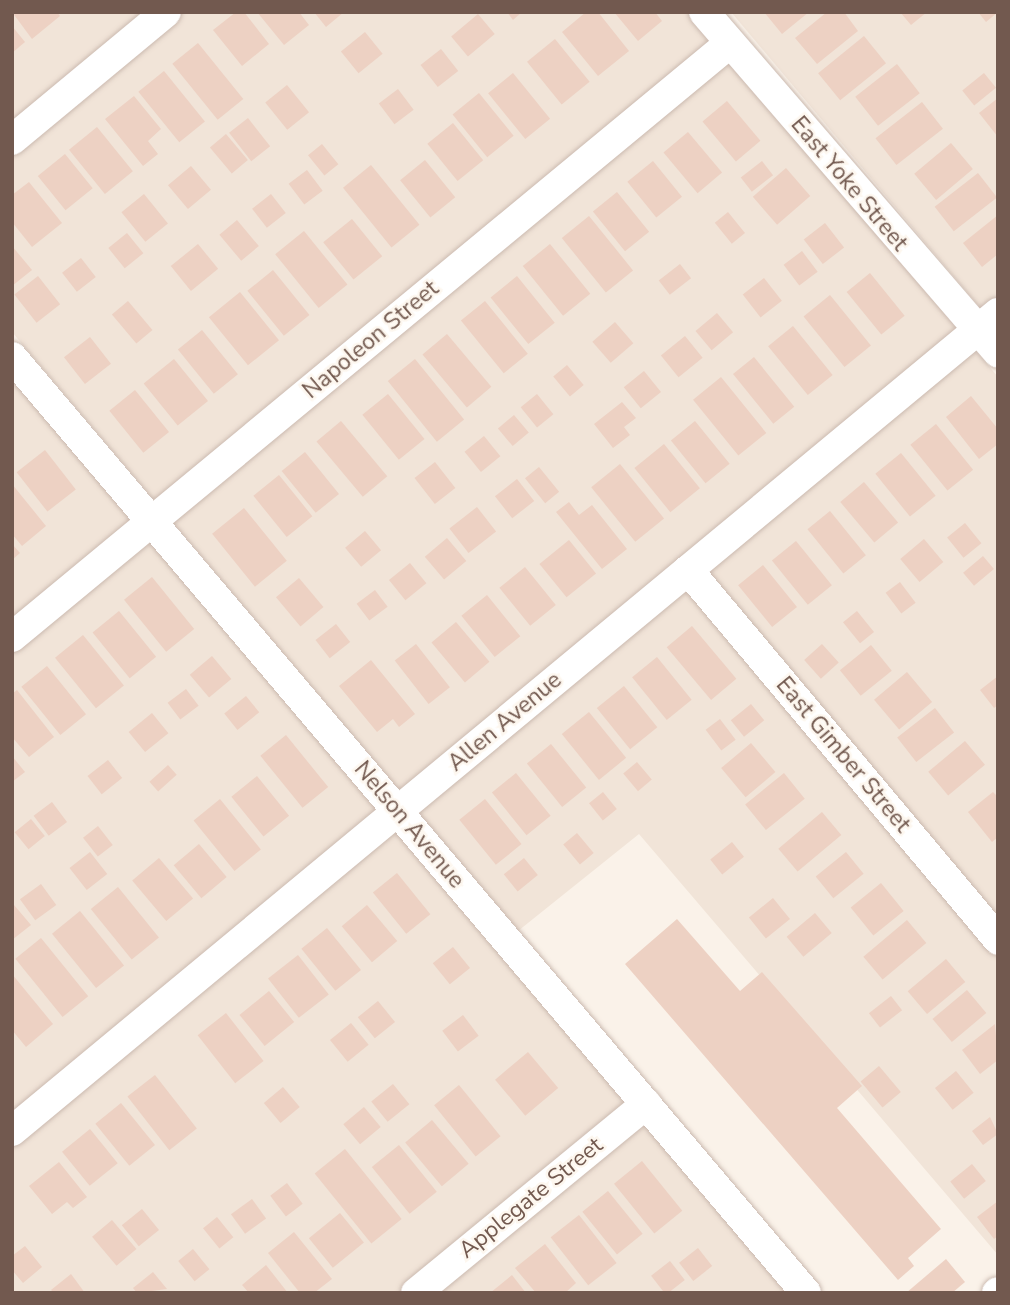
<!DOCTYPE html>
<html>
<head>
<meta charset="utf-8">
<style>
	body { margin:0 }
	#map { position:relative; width:1010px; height:1305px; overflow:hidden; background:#faf2e9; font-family:"Nunito Sans",sans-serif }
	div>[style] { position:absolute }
	.residential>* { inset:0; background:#f1e4d8 }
	.building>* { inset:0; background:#edd1c3; transform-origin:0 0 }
	.roads { filter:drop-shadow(0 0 2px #cbbab0) drop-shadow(0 0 2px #cbbab0) }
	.minor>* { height:30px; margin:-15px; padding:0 15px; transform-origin:15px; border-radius:15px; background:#fff }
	span { translate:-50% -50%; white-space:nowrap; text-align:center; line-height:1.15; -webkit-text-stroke:5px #fdf7ef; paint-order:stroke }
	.street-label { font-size:23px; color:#72594f }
	.frame { position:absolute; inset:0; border:14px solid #72594f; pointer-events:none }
</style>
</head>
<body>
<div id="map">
	<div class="residential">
		<i style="clip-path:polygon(12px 12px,690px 12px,998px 377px,998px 1255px,639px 834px,518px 931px,12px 332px)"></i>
		<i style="clip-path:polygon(731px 12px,998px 12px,998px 329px)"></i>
		<i style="clip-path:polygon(12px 377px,788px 1293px,12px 1293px)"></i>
	</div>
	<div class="building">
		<i style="clip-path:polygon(12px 12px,57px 12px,60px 16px,32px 39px)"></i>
		<i style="clip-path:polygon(236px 12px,244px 12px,269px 44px,242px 66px,213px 30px)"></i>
		<i style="clip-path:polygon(257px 12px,299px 12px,309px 25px,284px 45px)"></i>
		<i style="clip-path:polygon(314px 12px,344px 12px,326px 27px)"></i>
		<i style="clip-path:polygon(507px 12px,522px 12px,513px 20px)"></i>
		<i style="clip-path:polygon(586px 12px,598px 12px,629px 51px,598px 76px,562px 32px)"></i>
		<i style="clip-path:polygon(614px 12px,655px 12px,662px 21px,638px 41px)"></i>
		<i style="clip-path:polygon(764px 12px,809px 12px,782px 34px)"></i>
		<i style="clip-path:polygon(827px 12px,844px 12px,858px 31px,817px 64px,795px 38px)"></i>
		<i style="clip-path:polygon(900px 12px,927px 12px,911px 25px)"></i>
		<i style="clip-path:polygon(978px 12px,998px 12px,986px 22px)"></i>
		<i style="left:478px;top:14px;width:26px;height:35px;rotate:50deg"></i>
		<i style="clip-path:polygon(12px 26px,25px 42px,12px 53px)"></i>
		<i style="left:365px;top:32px;width:28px;height:31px;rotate:51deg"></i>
		<i style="left:864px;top:36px;width:35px;height:59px;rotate:51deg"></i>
		<i style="left:555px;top:39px;width:55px;height:36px;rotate:51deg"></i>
		<i style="left:198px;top:43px;width:72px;height:33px;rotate:51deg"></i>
		<i style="left:441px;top:49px;width:28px;height:26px;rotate:52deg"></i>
		<i style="left:897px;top:64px;width:37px;height:53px;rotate:52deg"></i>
		<i style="left:164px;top:71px;width:65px;height:33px;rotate:51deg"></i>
		<i style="left:513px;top:73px;width:59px;height:32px;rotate:51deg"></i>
		<i style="left:984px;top:73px;width:19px;height:28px;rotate:51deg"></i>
		<i style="left:287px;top:85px;width:35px;height:28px;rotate:51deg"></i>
		<i style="left:398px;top:89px;width:26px;height:24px;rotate:53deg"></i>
		<i style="left:479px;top:93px;width:55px;height:34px;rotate:51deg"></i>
		<i style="clip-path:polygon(134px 96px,161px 129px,148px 141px,158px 154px,143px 166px,105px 119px)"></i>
		<i style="clip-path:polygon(998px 98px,998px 137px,979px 113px)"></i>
		<i style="left:727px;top:101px;width:52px;height:32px;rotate:50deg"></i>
		<i style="left:922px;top:102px;width:34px;height:59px;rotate:52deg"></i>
		<i style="left:248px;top:118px;width:36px;height:24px;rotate:52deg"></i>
		<i style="left:453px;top:123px;width:48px;height:33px;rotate:51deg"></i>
		<i style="left:97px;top:127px;width:57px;height:36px;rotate:51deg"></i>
		<i style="left:688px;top:132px;width:53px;height:32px;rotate:50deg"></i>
		<i style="left:226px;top:134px;width:34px;height:21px;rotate:50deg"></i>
		<i style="left:951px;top:143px;width:34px;height:48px;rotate:50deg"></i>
		<i style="left:322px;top:144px;width:26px;height:18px;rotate:51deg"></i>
		<i style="left:65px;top:154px;width:44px;height:35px;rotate:51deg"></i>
		<i style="left:425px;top:160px;width:48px;height:32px;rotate:51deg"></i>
		<i style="left:653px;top:161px;width:46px;height:33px;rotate:51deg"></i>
		<i style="left:762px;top:161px;width:18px;height:27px;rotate:52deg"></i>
		<i style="left:371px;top:165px;width:77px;height:36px;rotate:51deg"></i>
		<i style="left:191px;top:166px;width:31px;height:30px;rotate:50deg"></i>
		<i style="left:786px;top:168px;width:37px;height:44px;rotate:49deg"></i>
		<i style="left:307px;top:170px;width:26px;height:23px;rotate:53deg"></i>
		<i style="left:978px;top:173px;width:31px;height:55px;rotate:52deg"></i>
		<i style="clip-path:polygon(29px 182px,62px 223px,32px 247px,12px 222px,12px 195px)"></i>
		<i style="left:617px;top:192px;width:51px;height:31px;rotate:51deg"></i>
		<i style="left:144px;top:194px;width:38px;height:29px;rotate:51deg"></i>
		<i style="left:271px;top:194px;width:24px;height:24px;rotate:52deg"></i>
		<i style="left:728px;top:212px;width:27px;height:17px;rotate:51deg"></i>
		<i style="clip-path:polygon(998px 215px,998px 254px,982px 267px,963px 243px)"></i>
		<i style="left:589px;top:216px;width:70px;height:35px;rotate:51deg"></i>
		<i style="left:352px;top:219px;width:48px;height:37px;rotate:51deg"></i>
		<i style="left:237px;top:220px;width:34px;height:23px;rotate:50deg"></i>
		<i style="left:825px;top:223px;width:31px;height:27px;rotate:52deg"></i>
		<i style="left:304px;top:231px;width:69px;height:37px;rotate:51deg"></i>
		<i style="left:127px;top:233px;width:26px;height:24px;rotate:51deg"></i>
		<i style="left:198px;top:244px;width:32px;height:35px;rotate:51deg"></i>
		<i style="left:550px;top:244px;width:64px;height:35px;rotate:51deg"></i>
		<i style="clip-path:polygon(12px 246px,32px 270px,12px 286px)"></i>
		<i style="left:802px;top:251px;width:26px;height:23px;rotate:53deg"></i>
		<i style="left:81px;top:258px;width:24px;height:24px;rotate:52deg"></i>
		<i style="left:680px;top:264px;width:18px;height:27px;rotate:52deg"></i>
		<i style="left:273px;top:270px;width:58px;height:33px;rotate:51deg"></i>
		<i style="left:870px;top:273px;width:55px;height:30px;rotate:51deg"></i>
		<i style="left:38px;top:276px;width:36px;height:30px;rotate:52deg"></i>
		<i style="left:517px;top:276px;width:60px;height:34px;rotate:51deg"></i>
		<i style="left:764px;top:278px;width:29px;height:27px;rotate:52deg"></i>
		<i style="left:240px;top:292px;width:62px;height:40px;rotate:51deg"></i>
		<i style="left:830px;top:295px;width:65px;height:34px;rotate:51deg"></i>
		<i style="left:128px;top:301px;width:38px;height:21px;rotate:50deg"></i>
		<i style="left:485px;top:301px;width:68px;height:31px;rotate:51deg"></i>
		<i style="left:717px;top:313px;width:25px;height:28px;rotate:50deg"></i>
		<i style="left:615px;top:322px;width:28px;height:30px;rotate:49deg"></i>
		<i style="left:793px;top:326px;width:63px;height:32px;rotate:51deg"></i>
		<i style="left:202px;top:330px;width:57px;height:31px;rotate:51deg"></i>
		<i style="left:447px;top:334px;width:69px;height:32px;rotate:50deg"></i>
		<i style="left:685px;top:336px;width:28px;height:31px;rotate:51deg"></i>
		<i style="left:90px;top:337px;width:34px;height:33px;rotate:52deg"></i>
		<i style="left:754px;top:357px;width:64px;height:27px;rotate:51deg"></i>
		<i style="left:174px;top:359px;width:54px;height:39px;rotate:51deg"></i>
		<i style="left:415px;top:359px;width:78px;height:35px;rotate:51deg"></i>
		<i style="left:567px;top:365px;width:26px;height:18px;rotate:50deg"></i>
		<i style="left:644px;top:371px;width:27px;height:26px;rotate:51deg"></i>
		<i style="left:721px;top:377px;width:72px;height:36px;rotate:51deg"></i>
		<i style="left:135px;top:390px;width:54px;height:33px;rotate:51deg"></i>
		<i style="left:388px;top:394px;width:58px;height:33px;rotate:51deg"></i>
		<i style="left:537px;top:394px;width:26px;height:21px;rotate:51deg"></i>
		<i style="clip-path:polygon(971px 396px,998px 429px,998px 444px,979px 459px,946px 417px)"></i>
		<i style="clip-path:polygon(622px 402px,636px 418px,624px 427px,630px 435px,613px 448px,594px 424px)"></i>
		<i style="left:514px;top:415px;width:23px;height:21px;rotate:50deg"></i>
		<i style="left:341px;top:421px;width:72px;height:32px;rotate:50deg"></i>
		<i style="left:695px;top:421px;width:55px;height:31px;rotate:51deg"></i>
		<i style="left:936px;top:424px;width:59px;height:33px;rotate:51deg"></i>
		<i style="left:484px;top:436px;width:26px;height:25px;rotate:51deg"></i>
		<i style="left:664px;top:444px;width:57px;height:38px;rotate:51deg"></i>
		<i style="left:45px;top:450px;width:50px;height:36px;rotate:52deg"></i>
		<i style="left:305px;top:452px;width:54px;height:30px;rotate:51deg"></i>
		<i style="left:901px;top:453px;width:55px;height:33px;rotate:51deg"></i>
		<i style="left:435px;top:462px;width:33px;height:26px;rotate:52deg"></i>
		<i style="left:620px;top:464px;width:70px;height:37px;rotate:51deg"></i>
		<i style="left:539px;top:467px;width:32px;height:18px;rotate:51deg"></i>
		<i style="left:279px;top:475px;width:53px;height:33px;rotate:51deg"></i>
		<i style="left:517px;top:479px;width:28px;height:28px;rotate:52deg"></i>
		<i style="left:864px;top:482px;width:53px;height:31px;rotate:50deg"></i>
		<i style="clip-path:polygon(12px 484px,46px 526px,22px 546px,12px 534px)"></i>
		<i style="clip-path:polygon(569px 502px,579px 515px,592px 505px,627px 549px,602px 569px,556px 512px)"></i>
		<i style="left:477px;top:507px;width:31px;height:35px;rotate:52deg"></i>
		<i style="left:244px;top:508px;width:68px;height:41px;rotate:51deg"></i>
		<i style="left:830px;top:511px;width:57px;height:29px;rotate:51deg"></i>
		<i style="left:965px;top:523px;width:26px;height:23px;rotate:51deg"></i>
		<i style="left:365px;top:531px;width:25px;height:26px;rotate:50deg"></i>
		<i style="left:447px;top:538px;width:30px;height:29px;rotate:50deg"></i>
		<i style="left:924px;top:539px;width:30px;height:31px;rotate:50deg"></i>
		<i style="left:569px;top:540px;width:43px;height:38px;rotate:51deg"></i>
		<i style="left:796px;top:541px;width:57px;height:31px;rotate:51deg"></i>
		<i style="clip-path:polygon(12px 544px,20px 553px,12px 560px)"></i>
		<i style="left:983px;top:556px;width:17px;height:26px;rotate:50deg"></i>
		<i style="left:410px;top:563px;width:26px;height:27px;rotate:51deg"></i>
		<i style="left:763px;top:565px;width:54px;height:32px;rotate:51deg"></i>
		<i style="left:525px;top:567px;width:49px;height:33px;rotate:51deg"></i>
		<i style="left:152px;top:577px;width:67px;height:36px;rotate:51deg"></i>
		<i style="left:299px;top:578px;width:38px;height:30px;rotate:50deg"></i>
		<i style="left:900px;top:582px;width:26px;height:18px;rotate:53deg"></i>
		<i style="left:375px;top:590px;width:21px;height:23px;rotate:53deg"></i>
		<i style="left:487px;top:595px;width:53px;height:33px;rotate:51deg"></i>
		<i style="left:119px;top:611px;width:59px;height:34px;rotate:51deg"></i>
		<i style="left:857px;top:611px;width:27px;height:18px;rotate:51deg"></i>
		<i style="left:456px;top:622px;width:52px;height:32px;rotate:50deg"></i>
		<i style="left:336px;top:624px;width:23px;height:26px;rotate:52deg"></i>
		<i style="left:692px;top:626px;width:69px;height:33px;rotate:50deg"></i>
		<i style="left:83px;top:635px;width:65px;height:36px;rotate:51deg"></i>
		<i style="left:416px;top:644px;width:55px;height:27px;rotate:52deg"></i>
		<i style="left:822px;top:644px;width:25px;height:24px;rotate:48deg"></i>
		<i style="left:871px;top:645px;width:33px;height:40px;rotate:51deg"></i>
		<i style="left:212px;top:656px;width:30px;height:29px;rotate:50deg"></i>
		<i style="left:657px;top:657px;width:55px;height:32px;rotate:51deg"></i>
		<i style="clip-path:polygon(371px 660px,415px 714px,399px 727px,393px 719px,377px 732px,339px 686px)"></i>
		<i style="left:47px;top:666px;width:62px;height:33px;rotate:51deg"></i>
		<i style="left:907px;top:672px;width:39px;height:43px;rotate:50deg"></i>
		<i style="clip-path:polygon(998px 676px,998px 705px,994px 708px,980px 690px)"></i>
		<i style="left:624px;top:686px;width:53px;height:35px;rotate:51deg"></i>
		<i style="left:186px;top:689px;width:21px;height:23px;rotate:53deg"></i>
		<i style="clip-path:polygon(17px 690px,54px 737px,29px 757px,12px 737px,12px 694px)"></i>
		<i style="left:246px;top:696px;width:21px;height:28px;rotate:51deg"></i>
		<i style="left:751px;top:704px;width:21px;height:26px;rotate:51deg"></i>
		<i style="left:935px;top:708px;width:31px;height:48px;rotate:52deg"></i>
		<i style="left:589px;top:712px;width:59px;height:35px;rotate:51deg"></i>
		<i style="left:152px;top:713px;width:26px;height:30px;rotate:51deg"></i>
		<i style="left:720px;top:719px;width:26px;height:18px;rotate:53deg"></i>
		<i style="left:286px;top:735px;width:67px;height:33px;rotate:51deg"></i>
		<i style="left:965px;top:741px;width:31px;height:48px;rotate:50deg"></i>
		<i style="left:751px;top:743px;width:38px;height:39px;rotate:50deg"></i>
		<i style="left:551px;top:744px;width:56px;height:31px;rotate:51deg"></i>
		<i style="clip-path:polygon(12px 756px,25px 772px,12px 782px)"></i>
		<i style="left:108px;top:760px;width:23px;height:26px;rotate:52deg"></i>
		<i style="left:637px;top:762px;width:23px;height:18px;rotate:50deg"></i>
		<i style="left:168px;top:765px;width:13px;height:25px;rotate:48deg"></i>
		<i style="left:516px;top:773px;width:55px;height:31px;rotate:51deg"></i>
		<i style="left:784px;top:773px;width:33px;height:50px;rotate:51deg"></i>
		<i style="left:257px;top:776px;width:51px;height:33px;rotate:51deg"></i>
		<i style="left:603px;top:792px;width:22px;height:18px;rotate:51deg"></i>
		<i style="clip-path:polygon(993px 792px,998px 797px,998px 837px,992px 842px,968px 812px)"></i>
		<i style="left:220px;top:799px;width:65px;height:34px;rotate:51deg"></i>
		<i style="left:485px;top:799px;width:58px;height:33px;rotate:51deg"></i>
		<i style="left:52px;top:802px;width:25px;height:23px;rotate:53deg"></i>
		<i style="left:822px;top:812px;width:30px;height:57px;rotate:50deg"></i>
		<i style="left:31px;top:819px;width:22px;height:21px;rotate:51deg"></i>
		<i style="left:98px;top:826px;width:24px;height:19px;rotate:52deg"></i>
		<i style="left:577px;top:833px;width:26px;height:18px;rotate:50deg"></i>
		<i style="left:732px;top:842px;width:19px;height:28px;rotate:51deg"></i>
		<i style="left:199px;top:844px;width:43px;height:33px;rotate:50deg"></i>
		<i style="left:90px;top:852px;width:28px;height:26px;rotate:52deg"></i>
		<i style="left:846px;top:852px;width:28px;height:39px;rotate:51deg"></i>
		<i style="left:159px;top:858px;width:53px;height:35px;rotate:50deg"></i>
		<i style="left:524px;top:858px;width:22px;height:26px;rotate:51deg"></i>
		<i style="left:397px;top:873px;width:53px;height:31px;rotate:51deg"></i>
		<i style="left:881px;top:883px;width:36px;height:39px;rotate:51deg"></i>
		<i style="left:41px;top:884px;width:26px;height:26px;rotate:54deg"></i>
		<i style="left:118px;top:887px;width:65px;height:35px;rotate:51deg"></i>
		<i style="left:773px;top:898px;width:27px;height:31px;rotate:51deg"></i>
		<i style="clip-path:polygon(14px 905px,31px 925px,12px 940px,12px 907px)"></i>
		<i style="left:367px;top:905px;width:47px;height:33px;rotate:50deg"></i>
		<i style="left:80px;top:911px;width:70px;height:36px;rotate:51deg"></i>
		<i style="left:815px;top:913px;width:26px;height:37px;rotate:50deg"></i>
		<i style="clip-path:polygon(677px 919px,740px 991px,762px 972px,862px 1086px,837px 1108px,941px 1229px,908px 1258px,914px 1266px,898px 1280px,625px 964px)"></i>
		<i style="left:907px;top:920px;width:30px;height:57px;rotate:50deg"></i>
		<i style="left:327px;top:928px;width:54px;height:33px;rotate:51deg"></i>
		<i style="left:41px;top:938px;width:75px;height:33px;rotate:51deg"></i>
		<i style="left:453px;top:947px;width:27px;height:26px;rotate:51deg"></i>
		<i style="left:298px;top:955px;width:50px;height:38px;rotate:52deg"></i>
		<i style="left:946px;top:959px;width:30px;height:50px;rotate:50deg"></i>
		<i style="clip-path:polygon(12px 974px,53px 1024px,26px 1047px,12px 1030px)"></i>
		<i style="left:967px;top:990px;width:30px;height:45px;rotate:50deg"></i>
		<i style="left:269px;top:991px;width:40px;height:38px;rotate:51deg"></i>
		<i style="left:891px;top:996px;width:18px;height:28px;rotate:52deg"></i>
		<i style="left:378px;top:1001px;width:27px;height:26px;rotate:51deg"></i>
		<i style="left:226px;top:1013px;width:61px;height:36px;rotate:52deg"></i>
		<i style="left:463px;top:1015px;width:26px;height:26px;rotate:53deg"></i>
		<i style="left:351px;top:1023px;width:28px;height:27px;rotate:51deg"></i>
		<i style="clip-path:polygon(995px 1024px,998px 1060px,980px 1074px,962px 1050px)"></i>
		<i style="left:528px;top:1052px;width:47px;height:43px;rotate:50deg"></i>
		<i style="left:879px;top:1066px;width:34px;height:24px;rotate:50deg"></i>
		<i style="left:956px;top:1071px;width:28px;height:27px;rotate:51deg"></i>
		<i style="left:155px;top:1075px;width:68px;height:35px;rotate:52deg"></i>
		<i style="left:393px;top:1084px;width:26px;height:28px;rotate:51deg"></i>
		<i style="left:459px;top:1085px;width:66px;height:32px;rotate:51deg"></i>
		<i style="left:283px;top:1087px;width:26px;height:25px;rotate:50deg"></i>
		<i style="left:121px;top:1103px;width:54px;height:33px;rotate:51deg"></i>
		<i style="left:364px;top:1107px;width:26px;height:27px;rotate:50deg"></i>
		<i style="clip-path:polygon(990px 1117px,998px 1134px,983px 1145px,972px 1131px)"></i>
		<i style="left:432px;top:1120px;width:57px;height:35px;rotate:50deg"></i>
		<i style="left:90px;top:1129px;width:44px;height:36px;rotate:51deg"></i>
		<i style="left:399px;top:1145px;width:60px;height:35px;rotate:51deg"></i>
		<i style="left:345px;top:1149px;width:90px;height:39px;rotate:51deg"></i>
		<i style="left:642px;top:1161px;width:64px;height:36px;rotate:51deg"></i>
		<i style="clip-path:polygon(59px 1162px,87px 1197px,73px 1208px,67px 1202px,52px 1214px,29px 1186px)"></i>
		<i style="left:972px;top:1164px;width:22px;height:28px;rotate:51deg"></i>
		<i style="left:287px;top:1183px;width:26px;height:21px;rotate:53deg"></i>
		<i style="left:608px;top:1191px;width:55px;height:33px;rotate:51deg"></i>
		<i style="left:252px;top:1199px;width:24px;height:26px;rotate:54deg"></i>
		<i style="clip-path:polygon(998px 1201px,998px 1236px,994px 1239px,977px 1217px)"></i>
		<i style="left:142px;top:1209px;width:27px;height:26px;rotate:51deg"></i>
		<i style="left:340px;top:1213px;width:38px;height:40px;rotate:51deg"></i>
		<i style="left:579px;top:1215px;width:61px;height:36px;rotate:52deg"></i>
		<i style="left:217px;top:1217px;width:26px;height:18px;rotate:51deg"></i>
		<i style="left:112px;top:1220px;width:38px;height:26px;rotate:50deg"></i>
		<i style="clip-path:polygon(294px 1232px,332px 1279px,314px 1293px,300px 1293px,268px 1253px)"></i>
		<i style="clip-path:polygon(545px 1244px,576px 1283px,565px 1293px,536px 1293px,515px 1268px)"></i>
		<i style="clip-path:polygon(25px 1246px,42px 1267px,23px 1283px,12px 1270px,12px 1256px)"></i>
		<i style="left:698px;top:1248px;width:23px;height:24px;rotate:52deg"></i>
		<i style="left:193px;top:1249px;width:26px;height:19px;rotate:51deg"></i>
		<i style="clip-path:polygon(946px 1259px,965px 1282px,952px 1293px,906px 1293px)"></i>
		<i style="left:670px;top:1261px;width:24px;height:24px;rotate:52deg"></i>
		<i style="clip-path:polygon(266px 1265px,288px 1293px,249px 1293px,242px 1285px)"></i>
		<i style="clip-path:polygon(153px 1272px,167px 1289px,137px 1293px,133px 1288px)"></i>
		<i style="clip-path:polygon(71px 1274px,85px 1293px,54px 1293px,51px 1290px)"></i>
		<i style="clip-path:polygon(512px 1275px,526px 1293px,490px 1293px)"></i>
	</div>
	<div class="roads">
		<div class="minor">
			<i style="left:704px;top:12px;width:450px;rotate:49.2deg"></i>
			<i style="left:12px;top:140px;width:200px;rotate:-39.7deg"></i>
			<i style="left:12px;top:357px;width:1227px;rotate:49.69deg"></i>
			<i style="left:688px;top:570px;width:483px;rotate:50deg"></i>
			<i style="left:12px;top:637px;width:932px;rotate:-39.6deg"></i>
			<i style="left:12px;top:1131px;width:1281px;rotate:-39.68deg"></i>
			<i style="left:416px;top:1293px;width:298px;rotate:-39.4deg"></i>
			<i style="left:997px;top:1293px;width:1px;rotate:-45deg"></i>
		</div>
	</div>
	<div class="street-label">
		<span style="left:849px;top:184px;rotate:50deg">East Yoke Street</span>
		<span style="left:371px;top:340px;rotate:-40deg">Napoleon Street</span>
		<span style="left:505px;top:722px;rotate:-40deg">Allen Avenue</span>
		<span style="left:843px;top:755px;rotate:50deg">East Gimber Street</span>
		<span style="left:409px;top:825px;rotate:50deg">Nelson Avenue</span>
		<span style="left:531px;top:1198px;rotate:-39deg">Applegate Street</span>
	</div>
	<div class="frame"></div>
</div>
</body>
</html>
